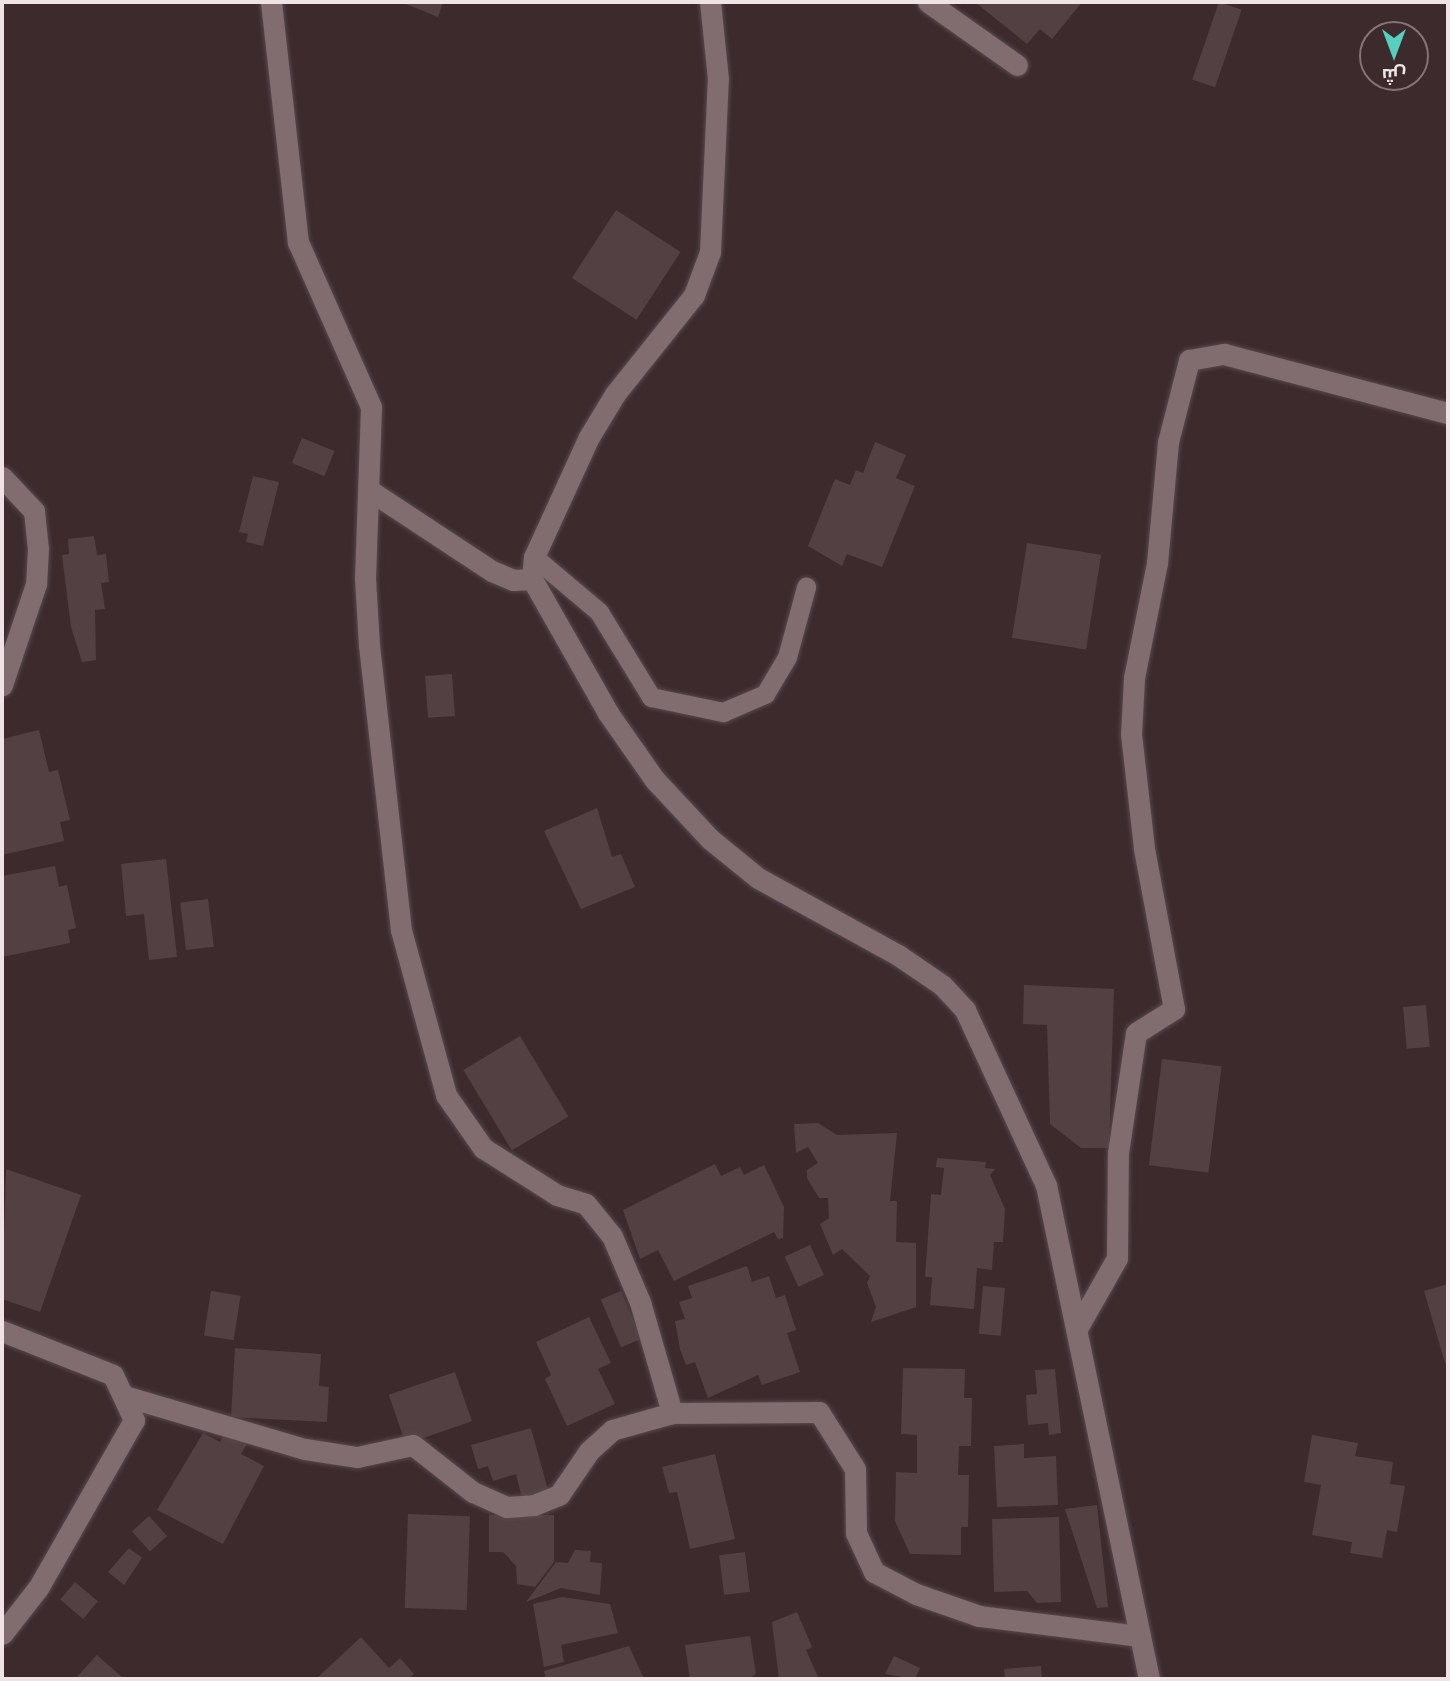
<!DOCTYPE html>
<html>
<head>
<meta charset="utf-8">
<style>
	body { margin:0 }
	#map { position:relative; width:1450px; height:1681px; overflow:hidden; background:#3c2a2d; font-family:Roboto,Cairo,sans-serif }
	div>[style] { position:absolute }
	.building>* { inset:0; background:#534043; transform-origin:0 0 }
	.roads { filter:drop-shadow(0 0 2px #57484c) drop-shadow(0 0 2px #57484c) }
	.lane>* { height:19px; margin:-9.5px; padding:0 9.5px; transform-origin:9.5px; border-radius:9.5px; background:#816c6f }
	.street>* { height:21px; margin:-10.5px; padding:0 10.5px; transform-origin:10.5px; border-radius:10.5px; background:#816c6f }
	span { translate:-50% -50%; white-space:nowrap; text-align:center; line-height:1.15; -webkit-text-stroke:6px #3c2a2d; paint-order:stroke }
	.frame { position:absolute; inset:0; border:4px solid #efe3e5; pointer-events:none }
	.north { position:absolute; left:1359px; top:21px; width:70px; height:70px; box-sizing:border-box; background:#3c2a2d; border:2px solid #847477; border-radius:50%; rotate:180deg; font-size:19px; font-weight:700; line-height:28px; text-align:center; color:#efe3e5 }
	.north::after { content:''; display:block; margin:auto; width:24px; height:32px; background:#58cec1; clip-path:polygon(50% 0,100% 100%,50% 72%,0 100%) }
</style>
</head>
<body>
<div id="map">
	<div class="building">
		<i style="clip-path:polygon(401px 2px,443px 2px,438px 17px)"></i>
		<i style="clip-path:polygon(975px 2px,1082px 2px,1052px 39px,1040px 29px,1027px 44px)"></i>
		<i style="left:1219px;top:2px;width:24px;height:82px;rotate:19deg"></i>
		<i style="left:616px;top:210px;width:77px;height:81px;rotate:33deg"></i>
		<i style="left:302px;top:438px;width:35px;height:27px;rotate:22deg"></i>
		<i style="clip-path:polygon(875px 442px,906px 455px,896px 478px,915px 486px,882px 567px,847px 554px,842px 566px,808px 546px,835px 479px,850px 485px,856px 470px,863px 473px)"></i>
		<i style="clip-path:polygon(253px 476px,279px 482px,263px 546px,246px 542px,248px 534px,239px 532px)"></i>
		<i style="clip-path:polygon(94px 536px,97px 555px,106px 554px,109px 582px,101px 583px,105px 609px,95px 610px,96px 660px,82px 662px,71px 627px,62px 555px,69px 554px,68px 539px)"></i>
		<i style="left:1027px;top:543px;width:75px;height:96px;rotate:9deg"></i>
		<i style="left:452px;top:674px;width:42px;height:27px;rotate:86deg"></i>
		<i style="clip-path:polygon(39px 730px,49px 772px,58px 770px,70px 820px,60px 822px,64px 841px,2px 855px,2px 739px)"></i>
		<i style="clip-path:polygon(597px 808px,612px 857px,621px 854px,635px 887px,581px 909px,544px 831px)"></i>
		<i style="clip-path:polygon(166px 859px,177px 957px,149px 960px,144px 914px,126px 916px,121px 864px)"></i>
		<i style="clip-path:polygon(55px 866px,59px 887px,67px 885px,76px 928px,68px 930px,70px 943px,2px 957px,2px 876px)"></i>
		<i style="left:208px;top:899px;width:48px;height:28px;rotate:83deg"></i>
		<i style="clip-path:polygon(1024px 985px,1114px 989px,1109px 1148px,1081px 1148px,1050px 1124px,1047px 1025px,1023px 1024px)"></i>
		<i style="left:1426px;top:1005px;width:42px;height:23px;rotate:85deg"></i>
		<i style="left:520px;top:1036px;width:94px;height:66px;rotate:59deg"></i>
		<i style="left:1162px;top:1059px;width:60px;height:107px;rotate:7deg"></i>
		<i style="clip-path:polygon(818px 1123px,837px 1135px,897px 1133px,890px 1201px,897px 1201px,896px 1242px,916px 1243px,916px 1307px,871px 1322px,876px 1307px,867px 1283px,870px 1276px,842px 1249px,833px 1255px,820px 1224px,829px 1218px,828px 1198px,819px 1198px,807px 1178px,807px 1170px,818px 1163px,808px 1147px,796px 1153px,794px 1124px)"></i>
		<i style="clip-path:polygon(937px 1158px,986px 1162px,985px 1168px,995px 1169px,990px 1175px,1005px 1209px,1003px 1242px,994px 1242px,992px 1270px,977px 1268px,974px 1309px,930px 1305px,932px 1277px,925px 1277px,931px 1194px,941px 1195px,944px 1168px,936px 1167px)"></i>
		<i style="clip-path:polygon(715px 1164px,721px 1176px,740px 1167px,744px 1175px,764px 1165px,784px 1207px,783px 1238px,778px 1239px,774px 1232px,674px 1281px,658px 1250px,640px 1259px,623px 1210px)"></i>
		<i style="clip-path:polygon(6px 1169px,81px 1195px,40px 1312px,2px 1299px)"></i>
		<i style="left:810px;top:1245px;width:33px;height:28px;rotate:65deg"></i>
		<i style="clip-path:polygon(747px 1266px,752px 1282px,769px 1276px,776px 1298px,785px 1295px,796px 1330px,787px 1333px,800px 1372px,762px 1385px,758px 1375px,708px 1398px,695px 1362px,686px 1365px,680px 1349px,675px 1321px,685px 1319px,679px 1302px,692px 1298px,688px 1286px)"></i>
		<i style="clip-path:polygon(1448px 1284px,1448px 1362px,1445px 1363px,1424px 1291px)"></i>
		<i style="left:983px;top:1286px;width:22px;height:48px;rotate:5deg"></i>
		<i style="left:211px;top:1291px;width:30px;height:45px;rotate:9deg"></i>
		<i style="left:621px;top:1291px;width:52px;height:22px;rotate:67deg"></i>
		<i style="clip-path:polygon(589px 1317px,611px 1363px,598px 1369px,615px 1404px,567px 1426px,545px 1379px,551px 1375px,536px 1342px)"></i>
		<i style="clip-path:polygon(235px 1348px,321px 1354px,319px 1386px,329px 1387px,327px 1422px,231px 1417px)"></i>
		<i style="clip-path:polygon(903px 1368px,965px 1369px,964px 1398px,972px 1398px,971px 1446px,959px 1446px,958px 1475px,969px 1475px,968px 1527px,961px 1527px,961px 1555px,910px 1554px,895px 1521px,896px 1472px,917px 1473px,917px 1435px,901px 1434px)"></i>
		<i style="clip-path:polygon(1055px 1369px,1061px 1433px,1049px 1435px,1048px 1423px,1028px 1425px,1026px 1395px,1037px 1394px,1035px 1370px)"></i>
		<i style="left:455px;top:1372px;width:52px;height:70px;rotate:71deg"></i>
		<i style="clip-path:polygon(531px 1428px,548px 1490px,522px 1498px,516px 1474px,493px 1481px,488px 1466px,478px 1469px,471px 1445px)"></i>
		<i style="clip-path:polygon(225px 1432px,247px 1444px,241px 1454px,264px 1466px,223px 1544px,157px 1510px,203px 1433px,220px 1442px)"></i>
		<i style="clip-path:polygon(1312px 1435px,1358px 1443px,1355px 1456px,1393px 1462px,1390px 1484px,1405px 1486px,1397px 1532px,1387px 1530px,1382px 1558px,1350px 1553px,1352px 1542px,1312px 1535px,1321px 1485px,1304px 1482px)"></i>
		<i style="clip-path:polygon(1024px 1444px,1024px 1458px,1056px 1456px,1058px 1505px,997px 1507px,994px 1446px)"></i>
		<i style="clip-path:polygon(715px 1454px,735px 1539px,690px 1549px,677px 1492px,669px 1493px,662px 1467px)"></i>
		<i style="clip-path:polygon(1097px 1505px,1108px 1607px,1097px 1608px,1065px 1509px)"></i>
		<i style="left:408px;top:1514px;width:62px;height:94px;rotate:2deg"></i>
		<i style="clip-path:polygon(489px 1515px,554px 1515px,554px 1562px,535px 1587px,517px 1584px,516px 1566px,503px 1552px,489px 1552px)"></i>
		<i style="left:149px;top:1516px;width:27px;height:23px;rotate:48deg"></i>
		<i style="clip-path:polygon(1059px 1517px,1061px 1602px,1037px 1603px,1027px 1591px,994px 1592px,992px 1519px)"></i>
		<i style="clip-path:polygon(129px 1548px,142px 1558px,124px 1585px,108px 1572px)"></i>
		<i style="clip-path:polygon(575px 1550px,591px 1551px,590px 1562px,602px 1563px,600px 1595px,561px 1588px,526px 1602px,556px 1562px,568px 1563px)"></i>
		<i style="left:745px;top:1552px;width:40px;height:26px;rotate:83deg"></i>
		<i style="left:75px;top:1582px;width:30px;height:23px;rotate:40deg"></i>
		<i style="clip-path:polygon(562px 1597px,610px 1604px,618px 1633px,561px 1645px,564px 1662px,544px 1667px,533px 1604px)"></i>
		<i style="clip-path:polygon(797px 1612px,812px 1647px,806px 1650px,819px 1679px,779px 1679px,772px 1622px)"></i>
		<i style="clip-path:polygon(750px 1636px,756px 1674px,749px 1679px,690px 1679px,685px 1645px)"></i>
		<i style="clip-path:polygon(361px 1637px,389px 1668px,400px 1658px,414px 1674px,408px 1679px,316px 1679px)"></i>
		<i style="clip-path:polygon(629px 1646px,644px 1679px,546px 1679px,544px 1671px)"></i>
		<i style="clip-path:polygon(97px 1655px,124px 1679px,75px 1679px)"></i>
		<i style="clip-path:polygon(894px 1656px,920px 1668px,915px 1679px,885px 1674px)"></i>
		<i style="clip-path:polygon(1041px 1666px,1042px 1679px,1005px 1679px,1004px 1669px)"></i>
	</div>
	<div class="roads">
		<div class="lane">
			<i style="left:534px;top:557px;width:85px;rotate:40.2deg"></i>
			<i style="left:599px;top:612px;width:100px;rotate:58.5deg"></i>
			<i style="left:651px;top:697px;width:74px;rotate:11.8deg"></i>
			<i style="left:723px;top:712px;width:46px;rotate:-23.2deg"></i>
			<i style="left:765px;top:694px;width:43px;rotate:-59.3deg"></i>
			<i style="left:787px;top:657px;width:73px;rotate:-74.8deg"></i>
		</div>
		<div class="street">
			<i style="left:271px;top:2px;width:242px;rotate:83.6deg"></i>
			<i style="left:298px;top:242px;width:180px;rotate:66.1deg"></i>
			<i style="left:371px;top:407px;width:171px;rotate:92deg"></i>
			<i style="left:365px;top:578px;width:67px;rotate:86.6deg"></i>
			<i style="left:369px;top:645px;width:287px;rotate:83.6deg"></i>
			<i style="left:401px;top:930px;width:171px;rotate:74.7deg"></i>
			<i style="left:446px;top:1095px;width:65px;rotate:55.1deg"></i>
			<i style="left:483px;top:1148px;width:88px;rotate:32.4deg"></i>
			<i style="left:557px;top:1195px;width:30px;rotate:17deg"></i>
			<i style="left:586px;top:1204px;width:41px;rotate:50.9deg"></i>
			<i style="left:612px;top:1236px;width:72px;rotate:67deg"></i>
			<i style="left:640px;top:1302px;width:116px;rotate:73.9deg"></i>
			<i style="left:928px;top:2px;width:109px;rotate:35.3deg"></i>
			<i style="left:2px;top:477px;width:47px;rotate:46.7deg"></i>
			<i style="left:34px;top:511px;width:37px;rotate:84deg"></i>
			<i style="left:38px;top:548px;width:36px;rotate:93deg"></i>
			<i style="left:36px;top:584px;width:107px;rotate:108.6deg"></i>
			<i style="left:372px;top:492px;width:144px;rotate:33.4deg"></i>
			<i style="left:492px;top:571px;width:23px;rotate:23deg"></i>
			<i style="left:513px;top:580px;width:19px;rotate:-3deg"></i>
			<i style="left:532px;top:579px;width:22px;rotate:-85deg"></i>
			<i style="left:534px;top:557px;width:132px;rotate:-65.4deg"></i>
			<i style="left:589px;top:437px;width:50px;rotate:-58.8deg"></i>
			<i style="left:615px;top:394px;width:127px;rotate:-51.4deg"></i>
			<i style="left:694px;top:295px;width:46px;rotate:-69.6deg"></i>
			<i style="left:710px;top:252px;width:173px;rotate:-87.4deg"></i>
			<i style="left:718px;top:79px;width:77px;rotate:-95.9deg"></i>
			<i style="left:532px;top:579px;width:154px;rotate:60.4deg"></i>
			<i style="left:608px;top:713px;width:82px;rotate:55deg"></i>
			<i style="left:655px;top:780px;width:81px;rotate:47deg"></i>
			<i style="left:710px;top:839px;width:62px;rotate:39.1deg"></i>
			<i style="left:758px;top:878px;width:160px;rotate:28.8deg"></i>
			<i style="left:898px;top:955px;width:53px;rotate:34.3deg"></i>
			<i style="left:942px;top:985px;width:34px;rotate:47deg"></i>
			<i style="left:965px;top:1010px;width:193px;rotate:65.2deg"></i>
			<i style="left:1046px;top:1185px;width:505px;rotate:78.22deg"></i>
			<i style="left:1079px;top:1325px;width:77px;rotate:-60.4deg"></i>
			<i style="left:1117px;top:1258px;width:105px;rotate:-89.5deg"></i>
			<i style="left:1118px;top:1153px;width:121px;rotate:-81.5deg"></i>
			<i style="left:1136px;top:1033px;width:45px;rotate:-32.3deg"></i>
			<i style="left:1174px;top:1009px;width:164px;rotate:-100.6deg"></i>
			<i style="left:1144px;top:848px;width:115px;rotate:-96.5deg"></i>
			<i style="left:1131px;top:734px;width:56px;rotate:-86.9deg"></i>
			<i style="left:1134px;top:678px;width:117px;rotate:-78.7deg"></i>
			<i style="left:1157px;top:563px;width:121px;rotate:-84.8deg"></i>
			<i style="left:1168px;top:442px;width:85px;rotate:-75.6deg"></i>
			<i style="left:1189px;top:360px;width:36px;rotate:-10deg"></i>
			<i style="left:1224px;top:354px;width:232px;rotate:14.8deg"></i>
			<i style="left:2px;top:1331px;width:119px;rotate:21.6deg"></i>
			<i style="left:113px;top:1375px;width:50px;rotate:65deg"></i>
			<i style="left:134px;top:1420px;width:193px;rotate:119.7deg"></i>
			<i style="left:38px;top:1588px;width:58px;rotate:128deg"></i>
			<i style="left:128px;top:1397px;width:184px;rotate:16.4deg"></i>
			<i style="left:305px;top:1449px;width:53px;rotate:8.7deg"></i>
			<i style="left:357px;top:1457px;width:57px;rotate:-12.1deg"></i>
			<i style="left:413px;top:1445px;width:76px;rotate:38.1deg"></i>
			<i style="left:473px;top:1492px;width:37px;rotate:24deg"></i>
			<i style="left:507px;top:1507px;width:27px;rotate:-4deg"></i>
			<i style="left:534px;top:1505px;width:27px;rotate:-22deg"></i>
			<i style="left:559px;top:1495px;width:53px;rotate:-55.7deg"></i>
			<i style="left:589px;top:1451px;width:31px;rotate:-42deg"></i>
			<i style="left:612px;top:1430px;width:62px;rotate:-15.8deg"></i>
			<i style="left:672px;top:1413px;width:147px;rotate:-0.4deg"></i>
			<i style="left:819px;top:1412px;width:67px;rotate:57.7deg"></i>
			<i style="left:855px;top:1469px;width:64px;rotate:89.1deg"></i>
			<i style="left:856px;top:1533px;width:43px;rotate:65.2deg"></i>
			<i style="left:874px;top:1572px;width:47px;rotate:27.6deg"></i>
			<i style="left:916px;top:1594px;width:67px;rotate:19.2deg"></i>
			<i style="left:979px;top:1616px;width:162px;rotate:7.1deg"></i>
		</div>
	</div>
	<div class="frame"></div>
	<div class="north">ش</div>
</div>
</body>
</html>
